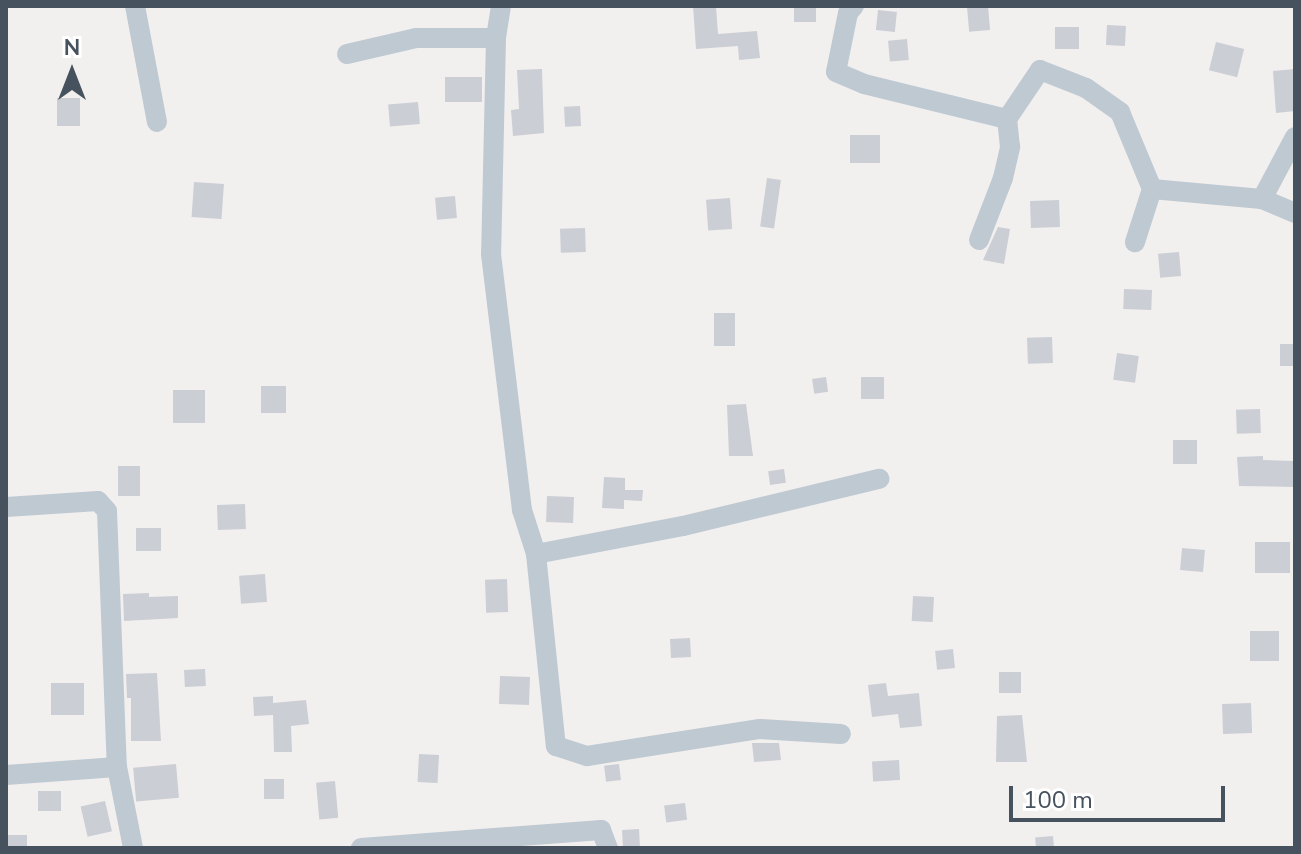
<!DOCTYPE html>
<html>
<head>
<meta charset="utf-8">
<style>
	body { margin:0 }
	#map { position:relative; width:1301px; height:854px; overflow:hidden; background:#f2efef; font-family:"Nunito Sans",sans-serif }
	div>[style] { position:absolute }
	.building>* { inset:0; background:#cbced4; transform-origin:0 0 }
	.minor>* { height:20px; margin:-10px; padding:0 10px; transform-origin:10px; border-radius:10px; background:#bfc9d2 }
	span { translate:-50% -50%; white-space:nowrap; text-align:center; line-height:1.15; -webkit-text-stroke:7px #fff; paint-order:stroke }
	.frame { position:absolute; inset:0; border:8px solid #46525e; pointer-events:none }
	.north { position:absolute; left:32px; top:32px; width:80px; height:80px; -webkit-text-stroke:6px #fff; paint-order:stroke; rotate:0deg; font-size:22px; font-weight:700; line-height:32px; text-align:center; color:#46525e }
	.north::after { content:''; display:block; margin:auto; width:28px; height:36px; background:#46525e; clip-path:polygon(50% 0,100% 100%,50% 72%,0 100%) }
	.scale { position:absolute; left:1009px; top:786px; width:216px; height:36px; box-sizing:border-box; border:4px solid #46525e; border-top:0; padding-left:10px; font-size:24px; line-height:28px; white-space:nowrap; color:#46525e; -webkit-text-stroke:6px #fff; paint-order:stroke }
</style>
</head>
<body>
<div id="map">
	<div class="building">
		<i style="clip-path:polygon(693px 6px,716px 6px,718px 34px,757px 31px,760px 58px,739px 60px,738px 46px,696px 49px)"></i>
		<i style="left:794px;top:6px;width:22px;height:16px"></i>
		<i style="left:988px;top:6px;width:24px;height:21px;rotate:85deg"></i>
		<i style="left:878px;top:10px;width:19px;height:20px;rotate:6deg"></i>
		<i style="left:1107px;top:25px;width:19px;height:20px;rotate:3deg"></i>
		<i style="left:1055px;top:27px;width:24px;height:22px"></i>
		<i style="left:907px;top:39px;width:21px;height:19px;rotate:85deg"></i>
		<i style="left:1216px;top:42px;width:29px;height:29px;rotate:14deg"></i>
		<i style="clip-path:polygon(542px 69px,544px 133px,513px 136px,511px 110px,519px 109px,517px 70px)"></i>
		<i style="clip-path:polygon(1295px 69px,1295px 111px,1276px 113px,1273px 71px)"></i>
		<i style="left:445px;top:77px;width:37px;height:25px"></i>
		<i style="left:57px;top:98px;width:23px;height:28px"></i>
		<i style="left:418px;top:102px;width:22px;height:30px;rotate:85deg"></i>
		<i style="left:580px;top:106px;width:20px;height:16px;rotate:87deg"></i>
		<i style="left:850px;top:135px;width:30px;height:28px"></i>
		<i style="left:767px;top:178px;width:14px;height:49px;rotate:8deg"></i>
		<i style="left:194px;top:182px;width:30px;height:35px;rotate:4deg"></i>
		<i style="left:455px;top:196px;width:22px;height:20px;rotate:85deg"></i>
		<i style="left:730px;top:198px;width:31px;height:24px;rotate:86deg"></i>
		<i style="left:1059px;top:200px;width:27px;height:29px;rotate:88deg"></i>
		<i style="clip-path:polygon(998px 227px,1010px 229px,1004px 264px,983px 260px)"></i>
		<i style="left:585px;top:228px;width:24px;height:25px;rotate:88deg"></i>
		<i style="left:1179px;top:252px;width:24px;height:21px;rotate:85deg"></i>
		<i style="left:1124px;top:289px;width:28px;height:20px;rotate:2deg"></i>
		<i style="left:714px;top:313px;width:21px;height:33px"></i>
		<i style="left:1052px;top:337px;width:26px;height:25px;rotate:88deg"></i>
		<i style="left:1280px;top:344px;width:15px;height:22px"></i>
		<i style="left:1117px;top:353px;width:22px;height:27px;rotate:8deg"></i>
		<i style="left:826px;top:377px;width:15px;height:14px;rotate:82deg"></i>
		<i style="left:884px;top:377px;width:22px;height:23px;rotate:90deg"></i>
		<i style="left:261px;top:386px;width:25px;height:27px"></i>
		<i style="left:205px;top:390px;width:33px;height:32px;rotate:90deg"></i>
		<i style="clip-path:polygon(746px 404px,753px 456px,729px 456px,727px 405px)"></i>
		<i style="left:1260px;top:409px;width:24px;height:24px;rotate:88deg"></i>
		<i style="left:1173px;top:440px;width:24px;height:24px"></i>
		<i style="clip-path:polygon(1263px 456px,1263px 460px,1295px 461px,1295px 487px,1239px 486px,1237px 457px)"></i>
		<i style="left:140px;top:466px;width:30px;height:22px;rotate:90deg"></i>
		<i style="left:784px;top:469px;width:14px;height:16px;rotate:82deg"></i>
		<i style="clip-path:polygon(604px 477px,625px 478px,625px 490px,643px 490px,642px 501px,624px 500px,624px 509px,602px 508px)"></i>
		<i style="left:547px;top:496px;width:27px;height:26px;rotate:2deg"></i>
		<i style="left:245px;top:504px;width:25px;height:28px;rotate:88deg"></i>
		<i style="left:136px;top:528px;width:25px;height:23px"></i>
		<i style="left:1255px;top:542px;width:35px;height:31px"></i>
		<i style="left:1182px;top:548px;width:23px;height:22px;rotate:5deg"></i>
		<i style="left:265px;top:574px;width:28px;height:26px;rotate:86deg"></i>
		<i style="left:507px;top:579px;width:33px;height:22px;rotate:88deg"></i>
		<i style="clip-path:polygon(149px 593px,149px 597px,178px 596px,178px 618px,124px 621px,123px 594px)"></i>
		<i style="left:913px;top:596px;width:21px;height:25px;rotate:3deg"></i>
		<i style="left:1250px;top:631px;width:29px;height:30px"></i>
		<i style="left:690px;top:638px;width:19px;height:20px;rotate:87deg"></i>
		<i style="left:953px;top:649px;width:19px;height:18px;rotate:84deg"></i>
		<i style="left:205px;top:669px;width:17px;height:21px;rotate:87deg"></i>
		<i style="left:999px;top:672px;width:22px;height:21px"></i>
		<i style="clip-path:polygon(157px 673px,161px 741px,131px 741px,131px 698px,127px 698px,126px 674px)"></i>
		<i style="left:500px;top:676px;width:30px;height:28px;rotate:2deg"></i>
		<i style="left:51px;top:683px;width:33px;height:32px"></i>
		<i style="clip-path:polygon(886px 683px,888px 696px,919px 693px,922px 726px,900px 728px,898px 714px,872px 717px,868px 685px)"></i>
		<i style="clip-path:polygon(273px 696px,273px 703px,306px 700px,309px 724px,291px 726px,292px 752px,274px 752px,273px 715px,254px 716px,253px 697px)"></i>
		<i style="left:1251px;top:703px;width:30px;height:29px;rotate:88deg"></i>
		<i style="clip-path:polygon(1022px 715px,1027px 762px,996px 762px,997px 716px)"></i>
		<i style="clip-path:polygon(752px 743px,779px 743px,781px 760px,754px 762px)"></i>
		<i style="left:419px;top:754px;width:20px;height:28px;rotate:3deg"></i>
		<i style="left:899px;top:760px;width:20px;height:27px;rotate:87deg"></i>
		<i style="left:176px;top:764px;width:34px;height:43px;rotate:85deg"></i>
		<i style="left:619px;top:764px;width:16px;height:15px;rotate:83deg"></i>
		<i style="left:264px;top:779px;width:20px;height:20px"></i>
		<i style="left:335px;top:781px;width:37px;height:19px;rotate:85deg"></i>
		<i style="left:38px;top:791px;width:23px;height:20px"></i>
		<i style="left:105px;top:801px;width:31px;height:25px;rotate:77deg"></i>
		<i style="left:685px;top:803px;width:17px;height:21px;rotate:83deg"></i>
		<i style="left:639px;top:829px;width:19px;height:17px;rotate:87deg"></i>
		<i style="left:6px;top:835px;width:21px;height:13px"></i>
		<i style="left:1053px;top:836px;width:12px;height:18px;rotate:85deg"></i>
	</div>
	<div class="minor">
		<i style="left:135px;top:6px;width:118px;rotate:79.3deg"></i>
		<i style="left:501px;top:6px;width:32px;rotate:99deg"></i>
		<i style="left:496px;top:38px;width:216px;rotate:91.3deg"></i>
		<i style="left:491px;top:254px;width:258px;rotate:83.1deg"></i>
		<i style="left:522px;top:510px;width:46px;rotate:72.3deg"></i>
		<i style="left:536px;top:554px;width:193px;rotate:84.1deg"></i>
		<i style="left:556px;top:746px;width:33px;rotate:18deg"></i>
		<i style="left:587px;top:756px;width:175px;rotate:-8.9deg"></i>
		<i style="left:760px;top:729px;width:81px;rotate:3.5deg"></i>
		<i style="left:854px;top:6px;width:9px;rotate:131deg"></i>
		<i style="left:848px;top:13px;width:60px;rotate:101.5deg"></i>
		<i style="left:836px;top:72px;width:30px;rotate:23deg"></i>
		<i style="left:864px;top:84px;width:147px;rotate:13.8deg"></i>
		<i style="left:347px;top:54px;width:71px;rotate:-13.1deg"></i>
		<i style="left:416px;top:38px;width:80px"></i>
		<i style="left:1295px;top:137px;width:70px;rotate:118deg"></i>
		<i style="left:1262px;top:199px;width:36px;rotate:23deg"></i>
		<i style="left:1152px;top:189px;width:110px;rotate:5.2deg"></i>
		<i style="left:979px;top:240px;width:66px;rotate:-68.8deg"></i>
		<i style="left:1003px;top:178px;width:32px;rotate:-77deg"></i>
		<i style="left:1010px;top:147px;width:28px;rotate:-96deg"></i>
		<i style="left:1007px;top:119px;width:59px;rotate:-56deg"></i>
		<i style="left:1040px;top:70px;width:49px;rotate:21.4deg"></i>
		<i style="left:1086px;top:88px;width:42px;rotate:35.2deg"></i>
		<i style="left:1120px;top:112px;width:83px;rotate:67.4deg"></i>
		<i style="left:1152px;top:189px;width:56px;rotate:107.8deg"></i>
		<i style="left:6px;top:507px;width:92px;rotate:-3.7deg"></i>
		<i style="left:98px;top:501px;width:13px;rotate:48deg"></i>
		<i style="left:107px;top:511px;width:256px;rotate:87.8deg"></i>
		<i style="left:117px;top:767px;width:83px;rotate:78.8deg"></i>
		<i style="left:536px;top:554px;width:150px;rotate:-10.8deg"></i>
		<i style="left:683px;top:526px;width:202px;rotate:-13.5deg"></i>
		<i style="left:6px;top:775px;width:111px;rotate:-4.1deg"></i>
		<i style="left:361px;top:848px;width:241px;rotate:-4.3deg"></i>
		<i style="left:601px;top:830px;width:19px;rotate:69deg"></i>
	</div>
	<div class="frame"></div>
	<div class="north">N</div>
	<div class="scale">100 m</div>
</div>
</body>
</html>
